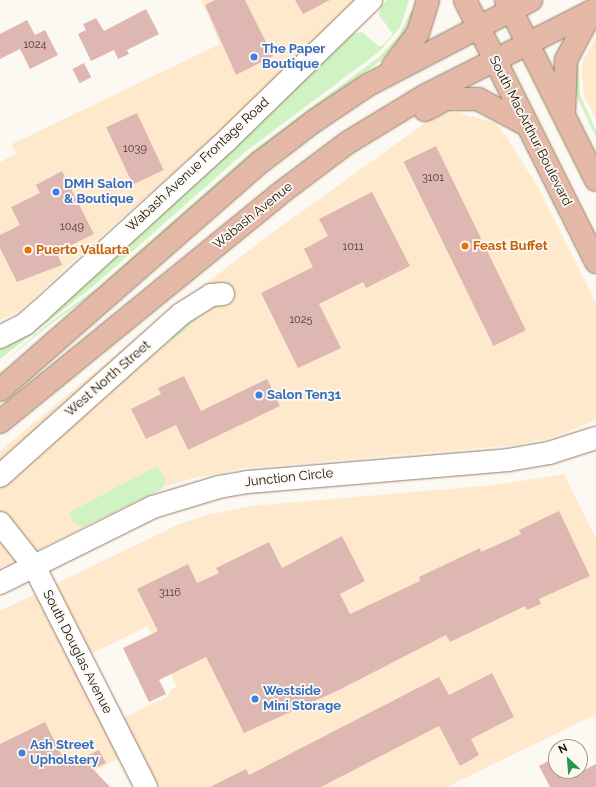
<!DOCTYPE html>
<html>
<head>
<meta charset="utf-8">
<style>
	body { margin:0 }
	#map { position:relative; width:596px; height:787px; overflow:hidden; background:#fcf8f2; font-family:Raleway,sans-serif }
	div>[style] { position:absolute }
	.built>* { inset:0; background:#ffe9cd }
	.green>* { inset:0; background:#cff3c3 }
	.building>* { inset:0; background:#deb7b3; transform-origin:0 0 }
	.roads { filter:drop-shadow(0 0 1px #917d63) drop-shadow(0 0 1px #917d63) }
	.minor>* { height:22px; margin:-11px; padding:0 11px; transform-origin:11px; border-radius:11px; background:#fff }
	.major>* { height:22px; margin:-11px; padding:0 11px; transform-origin:11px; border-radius:11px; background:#e4b8a7 }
	.dots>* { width:11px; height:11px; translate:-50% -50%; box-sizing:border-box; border:2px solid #fcf8f2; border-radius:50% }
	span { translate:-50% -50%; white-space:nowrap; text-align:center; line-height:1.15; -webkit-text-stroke:3.5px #fcf8f2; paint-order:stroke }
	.number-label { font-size:11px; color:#4a3b32 }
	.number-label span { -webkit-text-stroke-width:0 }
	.shop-label { font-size:13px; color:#366cbe; font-weight:700 }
	.left { translate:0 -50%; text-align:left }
	.street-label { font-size:13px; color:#191207 }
	.food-label { font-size:13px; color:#c56008; font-weight:700 }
	.north { position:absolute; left:548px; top:739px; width:40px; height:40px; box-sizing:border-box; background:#fcf8f2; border:1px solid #a19c94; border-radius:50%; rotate:334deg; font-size:11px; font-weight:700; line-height:16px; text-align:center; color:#191207 }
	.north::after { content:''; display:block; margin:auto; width:14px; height:18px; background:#29944c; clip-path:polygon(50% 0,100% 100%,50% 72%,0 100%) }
</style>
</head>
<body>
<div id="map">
	<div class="built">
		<i style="clip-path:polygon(201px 0,360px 0,258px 98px,72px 262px,21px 310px,0 320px,0 162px,16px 154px,12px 144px,220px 44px)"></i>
		<i style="clip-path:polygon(596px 37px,596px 119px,584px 96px,582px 73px,583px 61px)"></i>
		<i style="clip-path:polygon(456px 112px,495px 123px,507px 137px,539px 189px,596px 303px,596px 420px,554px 437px,515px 445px,244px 468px,190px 479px,165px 487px,0 568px,0 451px,151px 326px,265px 238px,432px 118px)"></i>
		<i style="clip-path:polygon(564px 474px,596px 539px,596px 714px,447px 787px,155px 787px,121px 719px,168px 696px,170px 690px,177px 687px,148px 626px,88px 655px,56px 590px,56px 584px,177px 525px,207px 515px,251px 506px,495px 485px)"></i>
		<i style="clip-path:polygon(35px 594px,120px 758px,63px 787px,0 787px,0 611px)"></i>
	</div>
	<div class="green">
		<i style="clip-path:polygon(387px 0,409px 0,400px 27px,380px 51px,245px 152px,91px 288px,0 359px,0 347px,351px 34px,362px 32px,378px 46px,382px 46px,393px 34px,379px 15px,381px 6px)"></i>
		<i style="clip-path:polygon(411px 11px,414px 12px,405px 33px,380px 61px,335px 95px,110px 281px,48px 326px,0 365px,45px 326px,100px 286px,250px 153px,379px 57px,399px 36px)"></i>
		<i style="clip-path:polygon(575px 65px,578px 65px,580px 95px,596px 130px,596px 137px,576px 95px)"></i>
		<i style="clip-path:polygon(208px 308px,174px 340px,171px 337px,173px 329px)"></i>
		<i style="clip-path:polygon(157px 466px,166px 480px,162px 489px,82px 527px,74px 523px,70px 512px)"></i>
	</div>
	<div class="building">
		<i style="clip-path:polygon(215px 0,245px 0,273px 56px,236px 75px,205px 5px)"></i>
		<i style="clip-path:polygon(295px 0,330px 0,303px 14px)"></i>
		<i style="clip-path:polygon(146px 9px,159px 34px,127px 50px,129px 54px,118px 59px,114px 50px,91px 61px,78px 34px,86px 30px,83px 24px,96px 18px,104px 31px)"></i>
		<i style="clip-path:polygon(27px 20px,35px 35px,45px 30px,58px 55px,30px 69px,20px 49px,0 59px,0 34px)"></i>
		<i style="left:84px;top:63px;width:16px;height:13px;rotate:63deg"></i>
		<i style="left:137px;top:113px;width:63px;height:34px;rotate:65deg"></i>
		<i style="left:436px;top:146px;width:205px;height:36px;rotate:64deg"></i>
		<i style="clip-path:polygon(62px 171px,94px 234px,59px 251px,61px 254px,58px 256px,62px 265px,17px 282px,0 248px,0 235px,20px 225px,11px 207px,40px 193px,36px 185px)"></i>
		<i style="clip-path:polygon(372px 192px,410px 266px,366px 288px,363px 282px,319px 304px,341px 348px,298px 368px,261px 293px,313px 267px,304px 249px,328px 236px,319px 219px)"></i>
		<i style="clip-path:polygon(184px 376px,201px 411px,267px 379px,280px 406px,188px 450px,176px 425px,146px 439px,131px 409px,161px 394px,158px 388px)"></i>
		<i style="clip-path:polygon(559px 511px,590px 576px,539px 599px,541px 604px,527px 610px,525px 606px,450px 642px,446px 635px,339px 690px,244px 733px,206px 657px,159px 680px,166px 694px,149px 702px,123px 648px,158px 631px,137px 589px,188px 564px,197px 583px,219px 573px,216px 568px,269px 542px,282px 568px,342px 536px,365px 581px,340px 594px,350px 614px,420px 581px,419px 577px,442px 566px,480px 548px,481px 552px,521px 534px,519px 530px)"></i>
		<i style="clip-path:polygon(492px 673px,514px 717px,471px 739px,479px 755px,460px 766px,439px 726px,321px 787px,210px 787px,246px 769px,249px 775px,439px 677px,449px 695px)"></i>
		<i style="clip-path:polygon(45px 722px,67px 766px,99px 750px,106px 763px,93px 769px,110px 787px,0 787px,0 744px)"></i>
		<i style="clip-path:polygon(556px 757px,556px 771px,567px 771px,570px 777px,596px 764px,596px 787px,550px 787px,539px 766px)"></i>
	</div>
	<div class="roads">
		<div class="minor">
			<i style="left:0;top:337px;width:28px;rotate:-27deg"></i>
			<i style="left:25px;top:324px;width:20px;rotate:-41deg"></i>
			<i style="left:40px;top:311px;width:253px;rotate:-42.4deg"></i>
			<i style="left:227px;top:140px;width:201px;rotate:-44.2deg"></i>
			<i style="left:0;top:476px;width:243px;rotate:-41.8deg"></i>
			<i style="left:181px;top:314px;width:36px;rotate:-32deg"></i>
			<i style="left:211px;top:295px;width:12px;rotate:-5deg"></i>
			<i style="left:0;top:523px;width:55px;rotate:51.7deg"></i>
			<i style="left:34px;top:566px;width:248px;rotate:63.1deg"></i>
			<i style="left:0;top:583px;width:171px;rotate:-26.4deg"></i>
			<i style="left:153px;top:507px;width:69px;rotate:-16.9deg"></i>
			<i style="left:219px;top:487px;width:29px;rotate:-10deg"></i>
			<i style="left:248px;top:482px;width:261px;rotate:-4.8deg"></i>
			<i style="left:508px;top:460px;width:42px;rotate:-9.7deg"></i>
			<i style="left:549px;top:453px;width:49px;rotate:-17.7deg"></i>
		</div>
		<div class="major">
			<i style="left:465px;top:0;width:293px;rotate:63.4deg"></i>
			<i style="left:506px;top:0;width:201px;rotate:63.4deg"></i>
			<i style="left:393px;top:66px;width:41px;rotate:-52.9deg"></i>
			<i style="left:418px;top:33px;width:34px;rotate:-73deg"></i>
			<i style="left:425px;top:110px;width:25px;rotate:-27deg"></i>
			<i style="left:447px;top:99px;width:31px"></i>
			<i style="left:478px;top:99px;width:55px;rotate:28deg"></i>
			<i style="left:564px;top:113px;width:53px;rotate:-87.8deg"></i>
			<i style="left:566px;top:60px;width:55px;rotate:-62deg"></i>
			<i style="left:0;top:390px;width:348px;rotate:-41.2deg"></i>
			<i style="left:262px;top:161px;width:64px;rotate:-37.4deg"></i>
			<i style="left:313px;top:122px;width:66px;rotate:-33.9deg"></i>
			<i style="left:368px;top:85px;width:184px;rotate:-27.5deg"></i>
			<i style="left:0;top:422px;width:359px;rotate:-39.2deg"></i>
			<i style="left:278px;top:195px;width:86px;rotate:-37deg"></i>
			<i style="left:347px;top:143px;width:92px;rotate:-31.3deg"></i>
			<i style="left:426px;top:95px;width:191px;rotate:-26.8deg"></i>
		</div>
	</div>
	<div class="dots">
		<i style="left:254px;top:57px;background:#3f7fe0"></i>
		<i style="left:56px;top:192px;background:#3f7fe0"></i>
		<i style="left:465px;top:246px;background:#e8710a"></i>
		<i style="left:28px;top:250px;background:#e8710a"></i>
		<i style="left:259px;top:395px;background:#3f7fe0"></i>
		<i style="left:255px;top:699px;background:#3f7fe0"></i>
		<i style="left:22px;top:753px;background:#3f7fe0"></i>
	</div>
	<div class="number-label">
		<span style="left:35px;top:45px">1024</span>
		<span style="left:135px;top:149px">1039</span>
		<span style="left:433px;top:178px">3101</span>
		<span style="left:72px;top:227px">1049</span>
		<span style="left:353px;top:247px">1011</span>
		<span style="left:301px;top:320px">1025</span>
		<span style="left:170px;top:593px">3116</span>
	</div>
	<div class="shop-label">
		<span class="left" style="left:262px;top:57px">The Paper<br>Boutique</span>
		<span class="left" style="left:64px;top:192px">DMH Salon<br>&amp; Boutique</span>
		<span class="left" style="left:267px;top:395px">Salon Ten31</span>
		<span class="left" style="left:263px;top:699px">Westside<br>Mini Storage</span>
		<span class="left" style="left:30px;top:753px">Ash Street<br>Upholstery</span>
	</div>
	<div class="street-label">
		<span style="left:530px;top:131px;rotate:63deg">South MacArthur Boulevard</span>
		<span style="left:198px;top:165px;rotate:-43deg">Wabash Avenue Frontage Road</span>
		<span style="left:253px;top:216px;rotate:-39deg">Wabash Avenue</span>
		<span style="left:108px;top:379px;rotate:-41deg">West North Street</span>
		<span style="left:289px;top:478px;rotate:-6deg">Junction Circle</span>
		<span style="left:77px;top:652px;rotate:63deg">South Douglas Avenue</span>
	</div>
	<div class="food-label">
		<span class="left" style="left:473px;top:246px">Feast Buffet</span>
		<span class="left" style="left:36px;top:250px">Puerto Vallarta</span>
	</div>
	<div class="north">N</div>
</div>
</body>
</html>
